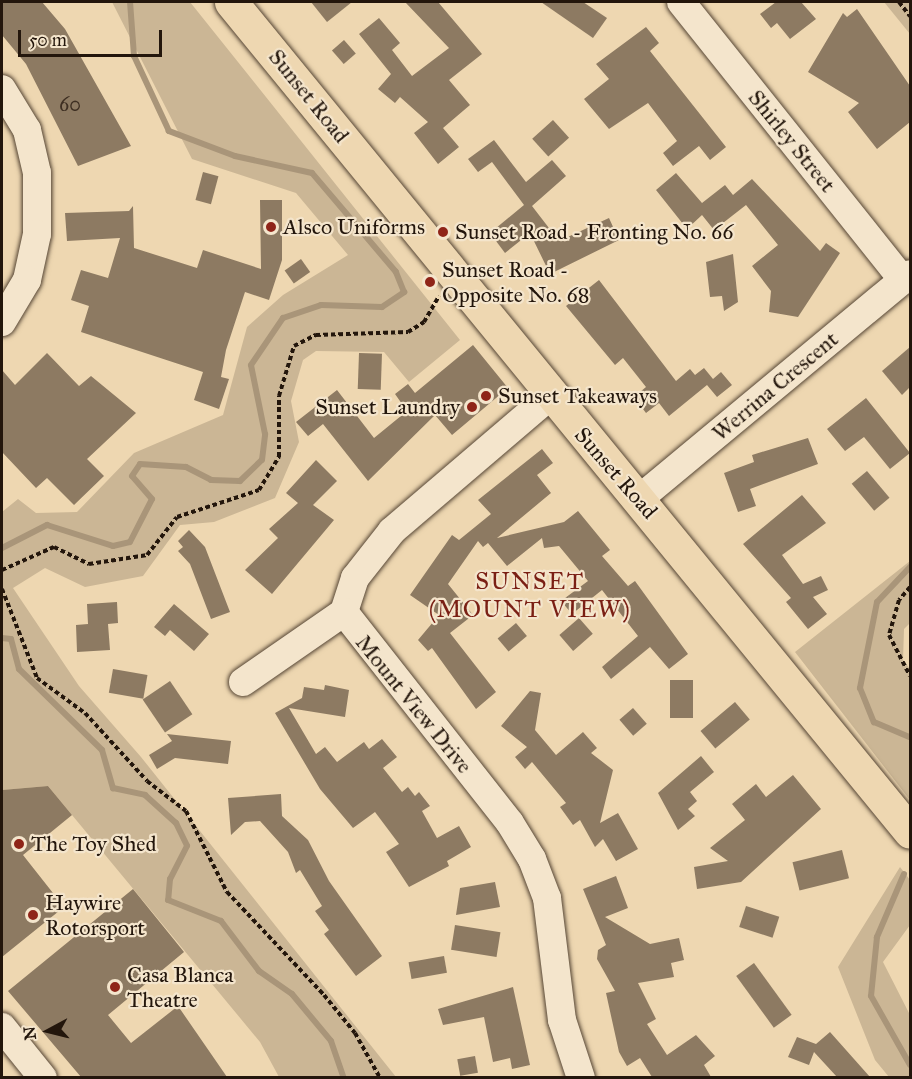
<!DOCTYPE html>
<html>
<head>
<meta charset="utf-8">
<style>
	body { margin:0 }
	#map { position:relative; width:912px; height:1079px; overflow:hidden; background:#eed7b1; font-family:"IM FELL Great Primer",serif }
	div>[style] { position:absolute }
	.green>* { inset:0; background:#cbb695 }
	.stream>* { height:6px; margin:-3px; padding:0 3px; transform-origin:3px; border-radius:3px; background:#a99579 }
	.building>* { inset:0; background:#8d7a62; transform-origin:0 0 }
	.path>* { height:4px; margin-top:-2px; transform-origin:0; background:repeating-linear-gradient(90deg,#23160c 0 4.5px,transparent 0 7.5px) }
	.roads { filter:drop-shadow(0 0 2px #564635) drop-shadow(0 0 2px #564635) }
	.minor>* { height:28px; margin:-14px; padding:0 14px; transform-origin:14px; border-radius:14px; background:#f4e5cc }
	.major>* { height:33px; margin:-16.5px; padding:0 16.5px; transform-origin:16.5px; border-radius:16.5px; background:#eed7b1 }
	.dots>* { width:16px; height:16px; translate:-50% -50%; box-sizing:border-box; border:3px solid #f4e5cc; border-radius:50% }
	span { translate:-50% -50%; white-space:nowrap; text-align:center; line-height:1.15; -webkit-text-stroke:4.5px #f4e5cc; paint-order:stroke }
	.number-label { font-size:20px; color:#3e2f22 }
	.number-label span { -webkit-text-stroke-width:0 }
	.street-label { font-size:22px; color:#23160c }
	.poi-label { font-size:22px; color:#23160c }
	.left { translate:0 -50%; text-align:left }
	.right { translate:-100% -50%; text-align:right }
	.neighbourhood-label { font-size:24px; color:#7a1f14; letter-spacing:1.5px }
	.frame { position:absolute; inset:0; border:3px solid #23160c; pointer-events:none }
	.north { position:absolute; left:18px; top:1001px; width:60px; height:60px; -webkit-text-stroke:4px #f4e5cc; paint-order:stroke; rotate:263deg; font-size:16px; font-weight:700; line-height:24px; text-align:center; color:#23160c }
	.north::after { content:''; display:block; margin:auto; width:21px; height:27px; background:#23160c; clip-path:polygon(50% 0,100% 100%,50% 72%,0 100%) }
	.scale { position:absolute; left:18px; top:30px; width:144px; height:27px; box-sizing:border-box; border:3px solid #23160c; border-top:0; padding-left:8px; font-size:18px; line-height:21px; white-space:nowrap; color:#23160c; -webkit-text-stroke:4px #f4e5cc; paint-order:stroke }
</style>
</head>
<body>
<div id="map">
	<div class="green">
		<i style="clip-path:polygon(112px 2px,190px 2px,460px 340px,409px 382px,384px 352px,316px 351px,303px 360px,291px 401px,299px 442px,275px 498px,214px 522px,180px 525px,143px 576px,85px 587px,45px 568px,13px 588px,79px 686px,141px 757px,396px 1077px,279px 1077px,260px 1042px,48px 786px,2px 790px,2px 512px,18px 499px,36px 513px,77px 512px,134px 453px,223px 415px,247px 327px,283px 295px,348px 255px,296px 193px,192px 159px)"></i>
		<i style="clip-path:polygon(884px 2px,910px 2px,910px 34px)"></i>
		<i style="clip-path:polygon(910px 561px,910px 623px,904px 629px,903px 660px,910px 669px,910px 800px,795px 652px)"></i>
		<i style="clip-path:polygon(900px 867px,910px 880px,910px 925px,883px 962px,910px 1015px,910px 1077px,889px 1077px,875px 1060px,838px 967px)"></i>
	</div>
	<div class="stream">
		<i style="left:2px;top:548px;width:51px;rotate:-27.1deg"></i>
		<i style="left:47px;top:525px;width:69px;rotate:17.7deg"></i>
		<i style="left:113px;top:546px;width:17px;rotate:-13deg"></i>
		<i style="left:130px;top:542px;width:48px;rotate:-62.9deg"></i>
		<i style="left:152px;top:499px;width:30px;rotate:-131deg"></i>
		<i style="left:132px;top:476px;width:14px;rotate:-56deg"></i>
		<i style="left:140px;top:464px;width:46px;rotate:3.7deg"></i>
		<i style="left:186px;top:467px;width:28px;rotate:27deg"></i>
		<i style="left:211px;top:480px;width:29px;rotate:2deg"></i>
		<i style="left:240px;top:481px;width:30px;rotate:-44deg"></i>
		<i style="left:262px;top:460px;width:26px;rotate:-83deg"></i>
		<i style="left:265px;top:434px;width:70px;rotate:-101.5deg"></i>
		<i style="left:251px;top:365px;width:57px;rotate:-55.8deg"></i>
		<i style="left:283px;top:318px;width:40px;rotate:-18.9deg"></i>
		<i style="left:321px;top:305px;width:61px;rotate:1.9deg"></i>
		<i style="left:382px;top:307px;width:27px;rotate:-34deg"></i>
		<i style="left:404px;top:292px;width:22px;rotate:-112deg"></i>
		<i style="left:396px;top:272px;width:130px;rotate:-130.3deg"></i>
		<i style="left:312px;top:173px;width:79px;rotate:-167.6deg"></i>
		<i style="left:235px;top:156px;width:71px;rotate:-159.3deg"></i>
		<i style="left:169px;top:131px;width:83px;rotate:-115deg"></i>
		<i style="left:134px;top:56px;width:54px;rotate:-94.2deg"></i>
		<i style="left:910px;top:567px;width:48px;rotate:133.3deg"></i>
		<i style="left:877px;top:602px;width:88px;rotate:101.2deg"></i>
		<i style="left:860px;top:688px;width:37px;rotate:68deg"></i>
		<i style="left:874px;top:722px;width:39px;rotate:23deg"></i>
		<i style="left:2px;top:638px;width:9px;rotate:6deg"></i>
		<i style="left:11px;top:639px;width:31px;rotate:75deg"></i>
		<i style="left:19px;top:669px;width:116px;rotate:44.3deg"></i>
		<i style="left:102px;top:750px;width:40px;rotate:74deg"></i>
		<i style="left:113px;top:788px;width:33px;rotate:12deg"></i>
		<i style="left:145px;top:795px;width:42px;rotate:42.1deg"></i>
		<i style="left:176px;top:823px;width:25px;rotate:64deg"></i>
		<i style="left:187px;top:846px;width:37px;rotate:117deg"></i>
		<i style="left:170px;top:879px;width:21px;rotate:95deg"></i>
		<i style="left:168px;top:900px;width:57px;rotate:21.6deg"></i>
		<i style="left:221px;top:921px;width:63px;rotate:52.8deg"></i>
		<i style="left:259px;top:971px;width:40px;rotate:34.9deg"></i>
		<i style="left:292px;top:994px;width:61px;rotate:50.3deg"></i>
		<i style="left:331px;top:1041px;width:39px;rotate:71deg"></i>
		<i style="left:904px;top:874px;width:69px;rotate:113.2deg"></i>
		<i style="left:877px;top:937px;width:59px;rotate:95.8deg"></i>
		<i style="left:871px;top:996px;width:79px;rotate:60.5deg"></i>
	</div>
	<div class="building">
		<i style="clip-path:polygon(2px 2px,42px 2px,65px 29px,131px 146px,78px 166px,26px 64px,2px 35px)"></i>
		<i style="clip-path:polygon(311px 2px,352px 2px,327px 22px)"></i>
		<i style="clip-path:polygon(405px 2px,438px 2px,482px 54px,449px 80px,470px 105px,443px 128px,459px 147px,438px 164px,414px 133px,428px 122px,400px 97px,395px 103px,378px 89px,391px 74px,359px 34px,379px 18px,400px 43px,392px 50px,412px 76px,449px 48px)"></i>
		<i style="clip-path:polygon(541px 2px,583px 2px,607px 18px,593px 38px)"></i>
		<i style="clip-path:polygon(776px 2px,801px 2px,816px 19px,790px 39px,777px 23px,771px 28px,760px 14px)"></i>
		<i style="clip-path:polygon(857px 9px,910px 86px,910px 122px,877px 149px,848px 112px,859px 103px,808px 72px,843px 13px,847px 17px)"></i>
		<i style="clip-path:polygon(646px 27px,659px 43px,650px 51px,726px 147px,710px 160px,699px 146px,673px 166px,663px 153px,677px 141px,648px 103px,609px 129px,584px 99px,609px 79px,596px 64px)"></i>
		<i style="left:344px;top:40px;width:18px;height:16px;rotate:49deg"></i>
		<i style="left:553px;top:120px;width:24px;height:28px;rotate:48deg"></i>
		<i style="clip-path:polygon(494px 140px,526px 182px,552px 160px,566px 176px,532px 206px,559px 241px,609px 218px,619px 240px,550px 274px,530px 233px,505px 253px,490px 233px,524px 205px,492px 162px,478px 172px,468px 159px)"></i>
		<i style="left:203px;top:172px;width:16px;height:29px;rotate:15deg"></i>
		<i style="clip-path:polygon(676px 173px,702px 203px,725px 185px,733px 195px,752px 179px,820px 251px,826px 243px,840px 253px,798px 317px,769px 312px,771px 291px,752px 266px,778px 245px,746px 205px,714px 230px,702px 215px,687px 229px,656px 190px)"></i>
		<i style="clip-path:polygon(260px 200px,282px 200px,282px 260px,269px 300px,245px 292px,226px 350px,221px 377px,229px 379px,219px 409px,194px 400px,203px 372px,81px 332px,89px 306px,71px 300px,81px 270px,108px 278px,120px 238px,67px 241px,65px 213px,129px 211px,133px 206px,134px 248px,197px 268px,203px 250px,261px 269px)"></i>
		<i style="clip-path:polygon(733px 254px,738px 302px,724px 311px,722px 296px,710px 297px,706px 262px)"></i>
		<i style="left:301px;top:259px;width:16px;height:20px;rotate:55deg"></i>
		<i style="clip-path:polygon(599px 280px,676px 381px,690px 369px,695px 375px,704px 368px,713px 379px,721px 372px,732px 385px,717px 397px,707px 385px,669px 416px,659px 403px,646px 413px,634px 397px,646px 387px,623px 358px,615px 365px,566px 306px)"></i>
		<i style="clip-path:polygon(473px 345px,508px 388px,452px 435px,435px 415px,368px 481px,323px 424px,308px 436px,296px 422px,337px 390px,374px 438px,407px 411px,395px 394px,408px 384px,415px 393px)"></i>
		<i style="clip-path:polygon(910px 347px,910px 387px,902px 395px,882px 371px)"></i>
		<i style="clip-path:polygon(47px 353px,79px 386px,91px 376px,136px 413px,87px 459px,104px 476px,74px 505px,47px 478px,36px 488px,2px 452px,2px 370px,15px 385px)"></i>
		<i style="left:359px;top:353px;width:23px;height:36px;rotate:2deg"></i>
		<i style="clip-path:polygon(866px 398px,910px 453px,890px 469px,864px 437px,845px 451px,827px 429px)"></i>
		<i style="clip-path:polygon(808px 438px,818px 464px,750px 489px,756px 506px,738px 512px,724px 473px,754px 462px,752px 455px)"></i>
		<i style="clip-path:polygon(542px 449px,553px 463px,537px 475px,551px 493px,497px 538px,564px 522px,578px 511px,610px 550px,602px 556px,628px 586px,635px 581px,688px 654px,669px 669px,650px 647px,611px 679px,602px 667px,638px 636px,602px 590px,572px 614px,561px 601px,588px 581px,559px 546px,544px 548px,542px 538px,507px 566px,488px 543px,483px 547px,478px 541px,448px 584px,473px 615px,450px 633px,496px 692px,476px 709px,432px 648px,428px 651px,418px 640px,439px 615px,410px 595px,452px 535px,459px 540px,491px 514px,478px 500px)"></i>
		<i style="clip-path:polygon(316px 460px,337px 481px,313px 505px,334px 520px,272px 594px,245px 570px,278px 538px,269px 529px,298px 503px,286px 493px)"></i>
		<i style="left:867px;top:471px;width:35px;height:20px;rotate:50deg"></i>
		<i style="clip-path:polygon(802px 495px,826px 523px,782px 555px,803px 584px,821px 576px,828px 590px,813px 597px,827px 614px,808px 629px,786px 602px,791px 598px,743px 544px)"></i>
		<i style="clip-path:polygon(189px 530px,205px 547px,230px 612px,211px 619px,190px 564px,178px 551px,183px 547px,178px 541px)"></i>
		<i style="clip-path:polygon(117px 602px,118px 623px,108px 624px,110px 650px,77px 652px,76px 625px,88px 624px,87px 604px)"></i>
		<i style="clip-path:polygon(174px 604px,209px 634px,194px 651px,170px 630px,165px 636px,154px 627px)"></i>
		<i style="left:579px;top:618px;width:21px;height:26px;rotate:49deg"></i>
		<i style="left:516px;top:623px;width:17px;height:24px;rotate:50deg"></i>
		<i style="left:113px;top:669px;width:35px;height:24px;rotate:10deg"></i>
		<i style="left:693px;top:680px;width:38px;height:23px;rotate:90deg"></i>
		<i style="left:170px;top:681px;width:40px;height:33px;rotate:56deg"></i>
		<i style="clip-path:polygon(325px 685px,349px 690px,345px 717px,289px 708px,316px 754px,325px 747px,337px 762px,364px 742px,369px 749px,382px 739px,397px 757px,383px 768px,402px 792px,408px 787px,415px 796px,419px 792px,430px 806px,422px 811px,437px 838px,459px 826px,471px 847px,447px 861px,449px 866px,409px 887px,386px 852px,399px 844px,375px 812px,353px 828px,320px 789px,275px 713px,302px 698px,304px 687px,324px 690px)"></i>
		<i style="clip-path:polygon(530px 691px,541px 693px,535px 730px,556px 755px,583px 732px,597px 748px,591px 753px,613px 770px,600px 823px,618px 813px,638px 849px,616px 861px,603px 839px,595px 847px,580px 820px,573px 825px,560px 807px,566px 803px,532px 762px,525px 769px,515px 757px,527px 747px,501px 726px)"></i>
		<i style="left:735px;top:702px;width:23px;height:45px;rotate:50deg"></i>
		<i style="left:633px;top:708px;width:21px;height:18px;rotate:49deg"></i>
		<i style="clip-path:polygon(167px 734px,231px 741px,228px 764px,175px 758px,157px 769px,149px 755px,172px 741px)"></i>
		<i style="clip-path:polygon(701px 756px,714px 772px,690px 792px,697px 801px,688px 809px,695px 816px,678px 830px,658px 793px)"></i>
		<i style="clip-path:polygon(793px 775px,821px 809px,741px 882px,697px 889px,694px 867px,728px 861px,710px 848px,745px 820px,732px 804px,756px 784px,766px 797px)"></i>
		<i style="clip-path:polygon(48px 786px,72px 815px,23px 855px,64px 907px,2px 957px,2px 790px)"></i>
		<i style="clip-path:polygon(281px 794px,282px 816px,308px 840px,329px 881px,382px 956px,356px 976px,324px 934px,329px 930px,315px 911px,322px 906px,300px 870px,296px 873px,288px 852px,260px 821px,245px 822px,231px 835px,228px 798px)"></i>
		<i style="left:842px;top:850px;width:29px;height:51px;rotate:76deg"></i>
		<i style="clip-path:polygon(616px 876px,628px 908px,605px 917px,650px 944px,679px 938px,684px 960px,671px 963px,674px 977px,638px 983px,656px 1019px,647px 1024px,667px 1055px,696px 1035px,715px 1056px,704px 1065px,711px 1077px,652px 1077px,640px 1058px,627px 1066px,619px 1052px,606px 993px,615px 991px,597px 959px,598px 950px,606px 945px,583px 889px)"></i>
		<i style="clip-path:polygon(495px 882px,500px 907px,456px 915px,460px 888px)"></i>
		<i style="clip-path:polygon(133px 889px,184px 952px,108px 1015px,131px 1043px,178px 1006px,227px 1077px,81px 1077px,8px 991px)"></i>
		<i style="left:746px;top:906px;width:35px;height:22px;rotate:18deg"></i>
		<i style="left:455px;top:925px;width:46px;height:25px;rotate:9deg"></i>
		<i style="left:444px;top:956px;width:17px;height:36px;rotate:80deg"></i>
		<i style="left:754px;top:963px;width:64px;height:22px;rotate:54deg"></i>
		<i style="clip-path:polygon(513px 987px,530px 1065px,512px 1069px,510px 1058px,493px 1062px,484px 1017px,443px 1025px,438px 1009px)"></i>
		<i style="clip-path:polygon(830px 1032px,870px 1077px,837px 1077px,814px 1052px,809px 1065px,788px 1057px,797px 1037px,816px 1044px)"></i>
		<i style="left:475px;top:1056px;width:17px;height:18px;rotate:80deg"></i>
	</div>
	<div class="path">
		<i style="left:899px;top:2px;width:18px;rotate:52deg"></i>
		<i style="left:2px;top:570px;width:57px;rotate:-23.9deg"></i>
		<i style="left:54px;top:547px;width:39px;rotate:26deg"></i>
		<i style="left:89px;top:564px;width:59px;rotate:-8.8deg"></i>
		<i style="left:147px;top:555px;width:48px;rotate:-51.7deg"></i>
		<i style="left:177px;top:517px;width:86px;rotate:-18.2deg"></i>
		<i style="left:259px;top:490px;width:39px;rotate:-59deg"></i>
		<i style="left:279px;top:457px;width:61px;rotate:-90deg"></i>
		<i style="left:279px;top:396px;width:52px;rotate:-73.3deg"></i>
		<i style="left:294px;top:346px;width:25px;rotate:-27deg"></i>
		<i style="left:316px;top:335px;width:92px;rotate:-1.9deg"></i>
		<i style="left:408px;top:332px;width:19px;rotate:-32deg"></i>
		<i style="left:424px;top:322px;width:30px;rotate:-60deg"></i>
		<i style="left:910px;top:587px;width:17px;rotate:130deg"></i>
		<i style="left:899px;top:600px;width:36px;rotate:106deg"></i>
		<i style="left:889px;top:635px;width:46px;rotate:62.9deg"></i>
		<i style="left:2px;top:589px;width:96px;rotate:68.5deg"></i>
		<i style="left:37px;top:678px;width:59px;rotate:36.1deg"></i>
		<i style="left:85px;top:713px;width:92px;rotate:47.6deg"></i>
		<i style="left:147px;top:781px;width:49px;rotate:37.6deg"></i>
		<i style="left:186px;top:811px;width:91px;rotate:63.2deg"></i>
		<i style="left:227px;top:892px;width:141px;rotate:46.7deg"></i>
		<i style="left:324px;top:995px;width:49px;rotate:50.8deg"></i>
		<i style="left:355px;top:1033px;width:51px;rotate:60.9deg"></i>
	</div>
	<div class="roads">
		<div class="minor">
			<i style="left:681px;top:2px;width:356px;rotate:51.4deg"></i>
			<i style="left:2px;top:89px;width:48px;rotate:58.6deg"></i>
			<i style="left:27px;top:130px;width:44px;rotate:76.9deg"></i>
			<i style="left:37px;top:173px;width:61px;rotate:90deg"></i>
			<i style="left:37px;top:234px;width:47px;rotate:102.3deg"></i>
			<i style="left:27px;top:280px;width:49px;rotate:120.8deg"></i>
			<i style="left:550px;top:396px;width:208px;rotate:139.5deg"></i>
			<i style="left:392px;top:531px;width:60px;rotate:128.2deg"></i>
			<i style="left:355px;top:578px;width:36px;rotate:108deg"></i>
			<i style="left:344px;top:612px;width:268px;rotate:51.8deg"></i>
			<i style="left:510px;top:823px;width:42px;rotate:58.6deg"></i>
			<i style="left:532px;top:859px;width:42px;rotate:69deg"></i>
			<i style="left:547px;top:898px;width:123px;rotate:83deg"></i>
			<i style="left:562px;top:1020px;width:61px;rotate:71.9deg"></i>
			<i style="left:639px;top:499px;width:352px;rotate:-39.7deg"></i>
			<i style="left:243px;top:682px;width:123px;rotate:-34.7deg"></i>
			<i style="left:2px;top:1027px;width:65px;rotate:51.2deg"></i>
		</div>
		<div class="major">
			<i style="left:231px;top:2px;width:1072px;rotate:50.71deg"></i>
		</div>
	</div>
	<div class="dots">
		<i style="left:271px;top:227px;background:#8f2418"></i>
		<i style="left:443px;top:232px;background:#8f2418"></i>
		<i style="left:430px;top:282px;background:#8f2418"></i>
		<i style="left:486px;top:396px;background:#8f2418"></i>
		<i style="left:472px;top:407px;background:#8f2418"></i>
		<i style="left:19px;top:844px;background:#8f2418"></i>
		<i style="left:33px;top:915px;background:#8f2418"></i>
		<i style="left:115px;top:987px;background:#8f2418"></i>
	</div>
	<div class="number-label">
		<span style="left:70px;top:104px">60</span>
	</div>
	<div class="street-label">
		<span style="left:309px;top:96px;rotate:51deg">Sunset Road</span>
		<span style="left:792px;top:141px;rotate:51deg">Shirley Street</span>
		<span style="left:775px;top:386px;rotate:-40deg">Werrina Crescent</span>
		<span style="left:616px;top:473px;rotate:49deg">Sunset Road</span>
		<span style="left:414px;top:704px;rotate:51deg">Mount View Drive</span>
	</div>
	<div class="poi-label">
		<span class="left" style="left:283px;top:227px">Alsco Uniforms</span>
		<span class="left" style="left:455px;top:232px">Sunset Road - Fronting No. 66</span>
		<span class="left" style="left:442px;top:282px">Sunset Road -<br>Opposite No. 68</span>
		<span class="left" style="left:498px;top:396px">Sunset Takeaways</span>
		<span class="right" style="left:460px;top:407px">Sunset Laundry</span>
		<span class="left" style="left:31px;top:844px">The Toy Shed</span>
		<span class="left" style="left:45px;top:915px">Haywire<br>Rotorsport</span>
		<span class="left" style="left:127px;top:987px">Casa Blanca<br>Theatre</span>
	</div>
	<div class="neighbourhood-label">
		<span style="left:530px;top:596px">SUNSET<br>(MOUNT VIEW)</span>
	</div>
	<div class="frame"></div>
	<div class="north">N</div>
	<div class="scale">50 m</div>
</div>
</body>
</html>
